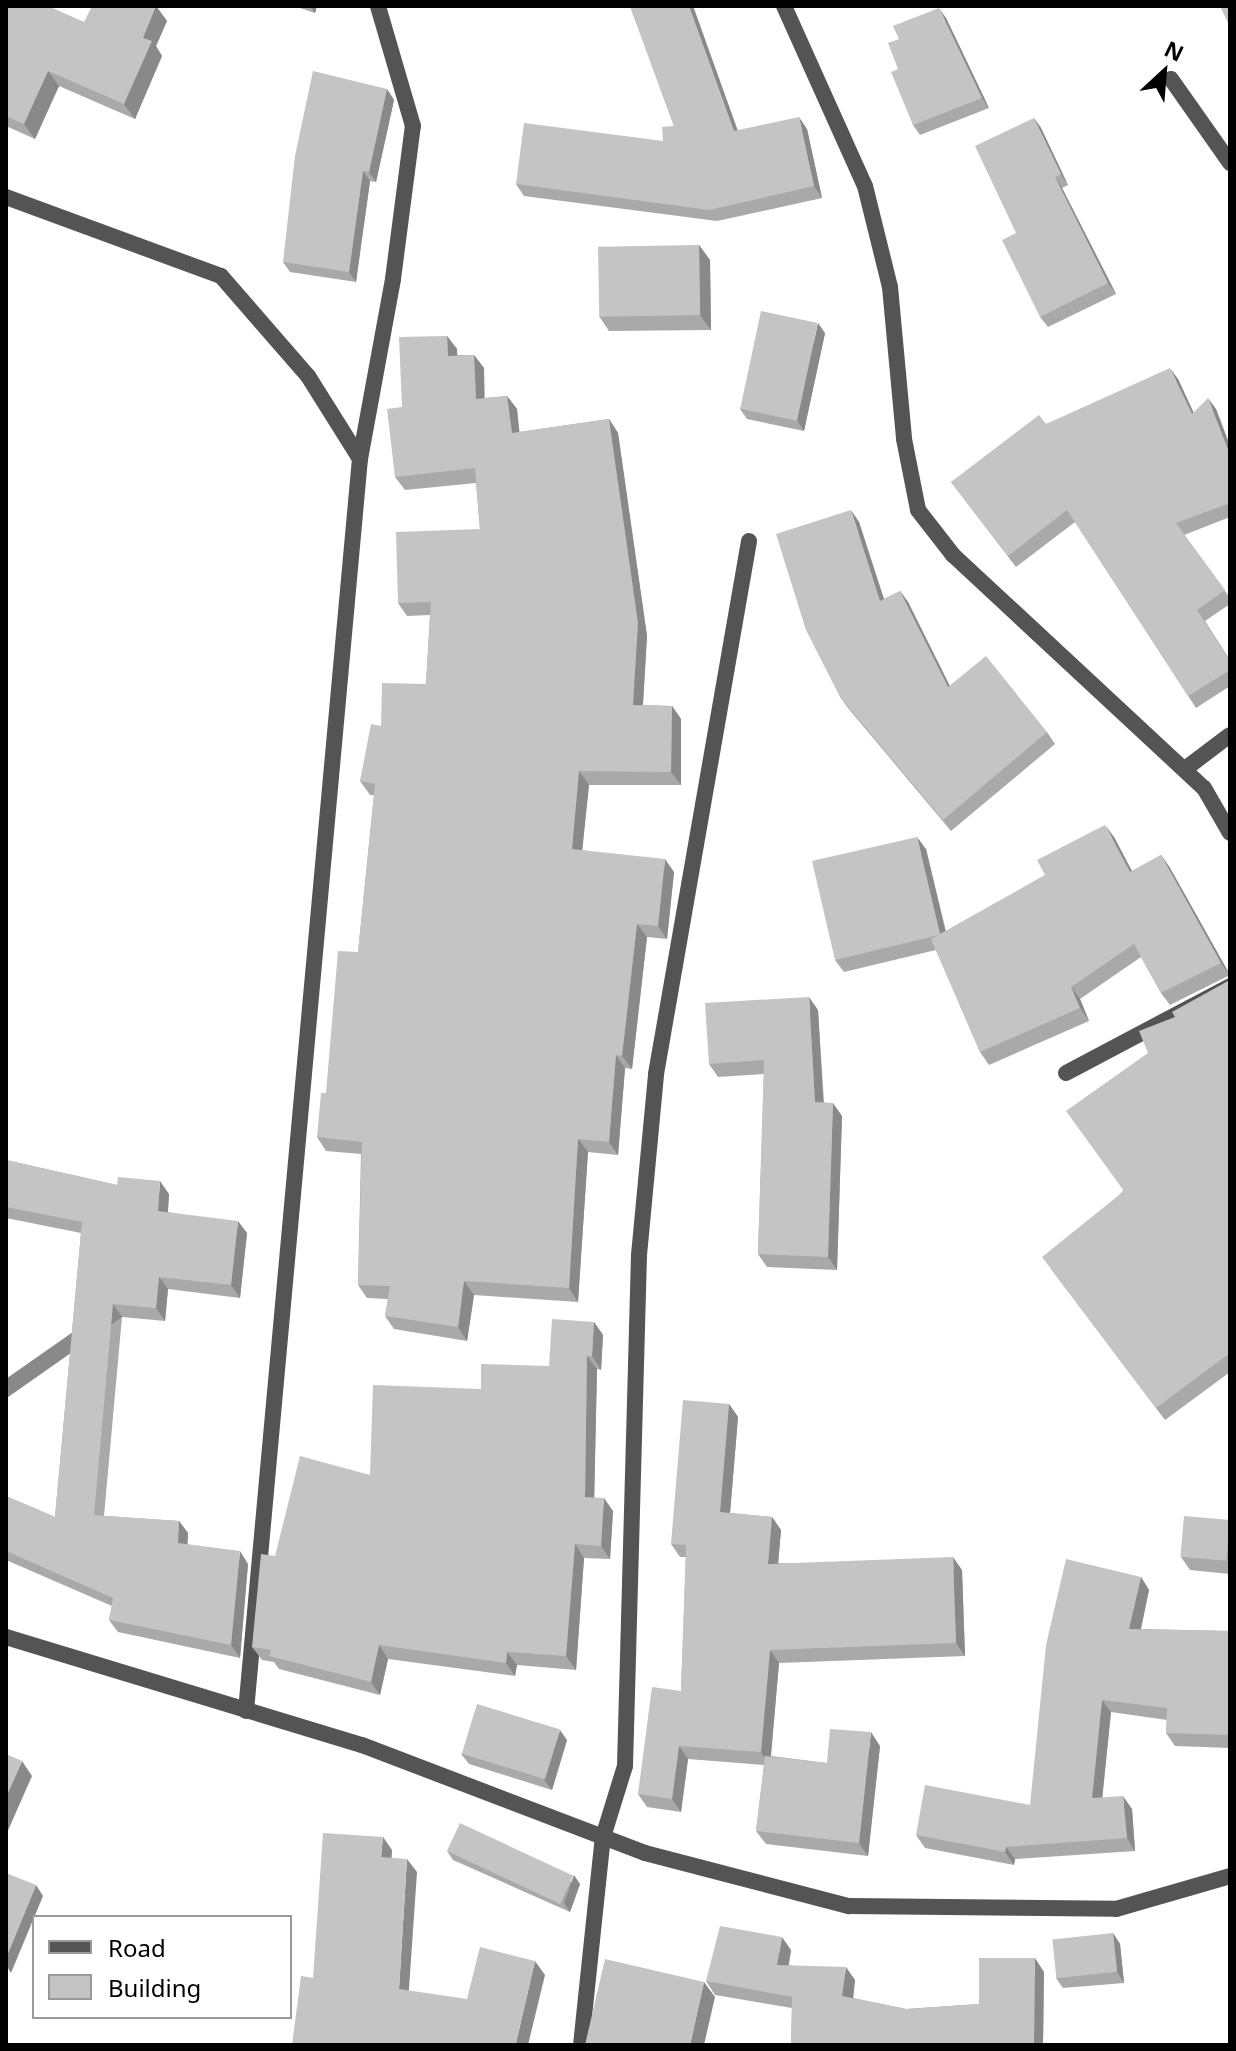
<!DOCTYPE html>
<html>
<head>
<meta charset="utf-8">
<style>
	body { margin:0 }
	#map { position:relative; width:1236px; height:2051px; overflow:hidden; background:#fff; font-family:"Noto Sans",sans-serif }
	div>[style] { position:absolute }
	.minor>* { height:16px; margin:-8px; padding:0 8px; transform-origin:8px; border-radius:8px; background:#545454 }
	.wall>* { inset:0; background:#a9a9a9 }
	.shaded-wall>* { inset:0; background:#898989; transform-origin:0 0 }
	.building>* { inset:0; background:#c4c4c4; transform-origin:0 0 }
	span { translate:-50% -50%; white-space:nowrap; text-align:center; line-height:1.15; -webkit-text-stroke:7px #fff; paint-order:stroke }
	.frame { position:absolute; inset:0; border:8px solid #000; pointer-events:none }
	.legend { position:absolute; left:32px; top:1915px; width:260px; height:104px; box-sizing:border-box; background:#fff; border:2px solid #999; margin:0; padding:10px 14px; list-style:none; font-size:24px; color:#000 }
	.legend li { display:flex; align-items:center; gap:16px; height:40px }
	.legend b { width:40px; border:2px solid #999 }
	.north { position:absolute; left:1124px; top:32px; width:80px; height:80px; -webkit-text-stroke:6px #fff; paint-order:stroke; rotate:26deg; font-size:22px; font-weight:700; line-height:32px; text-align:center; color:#000 }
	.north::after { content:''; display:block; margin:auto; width:28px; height:36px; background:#000; clip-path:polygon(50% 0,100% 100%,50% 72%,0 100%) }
</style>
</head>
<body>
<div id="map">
	<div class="minor">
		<i style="left:784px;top:6px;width:197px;rotate:65.8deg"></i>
		<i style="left:865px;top:186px;width:104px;rotate:76.1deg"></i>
		<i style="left:890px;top:287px;width:153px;rotate:84.7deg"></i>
		<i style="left:904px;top:439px;width:72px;rotate:78.8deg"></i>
		<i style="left:918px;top:510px;width:57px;rotate:52.1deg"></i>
		<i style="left:953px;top:555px;width:342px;rotate:42.9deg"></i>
		<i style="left:1204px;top:788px;width:52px;rotate:60deg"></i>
		<i style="left:1171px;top:79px;width:103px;rotate:54.9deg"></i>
		<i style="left:6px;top:197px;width:229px;rotate:20.2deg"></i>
		<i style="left:221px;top:276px;width:133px;rotate:49deg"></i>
		<i style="left:308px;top:376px;width:98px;rotate:57.9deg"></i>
		<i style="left:1185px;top:769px;width:56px;rotate:-37.1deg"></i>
		<i style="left:1066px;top:1073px;width:186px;rotate:-27.9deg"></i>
		<i style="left:6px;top:1637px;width:372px;rotate:16.9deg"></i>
		<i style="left:362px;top:1745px;width:303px;rotate:20.9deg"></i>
		<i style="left:645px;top:1853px;width:211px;rotate:14.6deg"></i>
		<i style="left:849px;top:1906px;width:267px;rotate:0.6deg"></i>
		<i style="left:1116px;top:1909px;width:119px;rotate:-16.1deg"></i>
		<i style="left:246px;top:1711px;width:1257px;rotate:-84.8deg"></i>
		<i style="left:360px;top:459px;width:183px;rotate:-79.6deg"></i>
		<i style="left:393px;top:279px;width:154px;rotate:-82.6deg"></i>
		<i style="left:413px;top:126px;width:125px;rotate:-106.3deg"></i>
		<i style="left:581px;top:2045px;width:209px;rotate:-84deg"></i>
		<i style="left:603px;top:1837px;width:74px;rotate:-72.8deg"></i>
		<i style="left:625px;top:1766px;width:511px;rotate:-88.43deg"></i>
		<i style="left:639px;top:1255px;width:182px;rotate:-84.6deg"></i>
		<i style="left:656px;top:1074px;width:541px;rotate:-80.1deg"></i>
	</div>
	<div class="wall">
		<i style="clip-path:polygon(6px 6px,84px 22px,156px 6px,167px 21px,156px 46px,162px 56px,135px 119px,59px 86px,35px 139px,6px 126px)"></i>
		<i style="clip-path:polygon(294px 6px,317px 6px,315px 13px)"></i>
		<i style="clip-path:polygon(630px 6px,693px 6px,738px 131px,807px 129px,822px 198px,717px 221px,524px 196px,516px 184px,663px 141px,674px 126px)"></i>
		<i style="clip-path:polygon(946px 18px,989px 108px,920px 135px,913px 125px,898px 69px)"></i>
		<i style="clip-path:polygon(387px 89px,394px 100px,376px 182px,370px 181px,356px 282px,290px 272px,283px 262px)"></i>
		<i style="clip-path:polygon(1034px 118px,1041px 128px,1068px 185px,1062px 188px,1116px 294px,1048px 327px,1040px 317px)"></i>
		<i style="clip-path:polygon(699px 245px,710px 260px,711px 330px,609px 331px,599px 316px)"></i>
		<i style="clip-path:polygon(825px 333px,804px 431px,747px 419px,740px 409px)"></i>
		<i style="clip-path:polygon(447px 336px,457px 349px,457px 355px,474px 355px,484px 368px,484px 398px,507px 396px,517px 409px,519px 432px,609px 419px,618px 433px,647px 636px,643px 705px,672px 706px,681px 719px,681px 785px,589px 785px,582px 850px,674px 872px,667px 939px,647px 937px,632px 1069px,625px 1068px,618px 1155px,588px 1152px,578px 1302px,474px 1295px,467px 1341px,394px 1329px,385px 1316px,388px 1299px,367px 1298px,358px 1285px,361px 1154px,326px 1151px,317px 1137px,358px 952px,374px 795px,370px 795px,360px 781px,381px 726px,426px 684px,430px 615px,407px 616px,398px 603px,480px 529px,476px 483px,405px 490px,395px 477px,402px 407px)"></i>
		<i style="clip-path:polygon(1178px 379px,1193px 413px,1216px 409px,1230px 446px,1230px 517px,1184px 535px,1230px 598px,1230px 604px,1205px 621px,1230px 660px,1230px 686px,1196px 708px,1075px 522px,1016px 567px,951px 482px,1046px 424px)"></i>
		<i style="clip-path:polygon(859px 522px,884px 599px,900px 591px,908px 602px,950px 686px,1047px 732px,1055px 744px,951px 831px,848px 708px,840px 697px)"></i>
		<i style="clip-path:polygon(1114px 837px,1132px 871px,1161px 855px,1170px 868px,1230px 975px,1170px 1005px,1161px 993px,1141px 957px,1080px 999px,1089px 1021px,989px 1065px,980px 1052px,936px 950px,844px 972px,835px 960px,926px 849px,946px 931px)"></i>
		<i style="clip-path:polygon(1230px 980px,1230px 1372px,1165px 1420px,1051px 1269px,1123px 1191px,1175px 1017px)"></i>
		<i style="clip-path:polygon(818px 1010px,824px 1102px,842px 1116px,837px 1270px,767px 1267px,758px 1254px,764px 1074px,718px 1077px,709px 1064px)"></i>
		<i style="clip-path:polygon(6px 1160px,117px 1185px,169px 1194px,168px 1212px,247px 1233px,240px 1298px,168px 1289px,165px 1321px,122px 1317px,104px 1516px,179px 1521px,188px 1533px,187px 1544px,248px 1564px,240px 1658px,118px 1632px,109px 1620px,112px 1606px,6px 1560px,6px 1496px,55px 1517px,81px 1233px,6px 1218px)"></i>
		<i style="clip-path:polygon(594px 1322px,603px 1335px,601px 1370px,597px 1369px,594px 1497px,613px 1511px,610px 1559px,584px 1558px,576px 1670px,517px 1665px,515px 1676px,388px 1659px,380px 1695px,279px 1669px,274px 1662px,262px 1660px,252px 1647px,275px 1556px,370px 1475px,481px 1389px,549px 1366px)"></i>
		<i style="clip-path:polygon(729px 1404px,738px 1417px,730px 1513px,772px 1517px,781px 1530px,778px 1563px,962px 1570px,965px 1656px,779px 1663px,771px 1756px,827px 1763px,880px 1746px,868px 1856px,766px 1844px,756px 1831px,764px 1765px,688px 1759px,681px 1812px,647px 1807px,638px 1794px,681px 1691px,686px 1557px,680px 1557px,671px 1544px)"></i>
		<i style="clip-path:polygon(1230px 1520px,1230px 1574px,1190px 1570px,1181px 1557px)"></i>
		<i style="clip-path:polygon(1141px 1577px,1149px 1590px,1141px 1629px,1230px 1631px,1230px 1748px,1175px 1746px,1166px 1733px,1167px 1720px,1111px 1712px,1102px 1797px,1132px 1809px,1135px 1851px,1015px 1859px,1014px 1865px,925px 1848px,916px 1835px,1030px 1805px)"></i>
		<i style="clip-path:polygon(567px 1740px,552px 1790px,469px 1764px,461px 1754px)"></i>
		<i style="clip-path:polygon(447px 1851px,580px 1884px,570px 1912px,453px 1860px)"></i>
		<i style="clip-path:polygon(1113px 1933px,1120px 1944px,1124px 1983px,1063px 1988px,1056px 1978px)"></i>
		<i style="clip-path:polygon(791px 1950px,789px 1965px,855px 1980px,853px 1998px,906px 2009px,979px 2004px,1044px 1972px,1043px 2045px,791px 2045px,792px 2008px,715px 1995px,706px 1981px)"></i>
	</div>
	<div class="shaded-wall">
		<i style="clip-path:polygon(156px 6px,167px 21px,156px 46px,162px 56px,135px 119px,124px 104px,143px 38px)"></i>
		<i style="clip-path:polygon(310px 6px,317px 6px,315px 13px)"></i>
		<i style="clip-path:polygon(689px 6px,693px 6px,742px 143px,734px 131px)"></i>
		<i style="clip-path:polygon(939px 8px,946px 18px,989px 108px,982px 98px)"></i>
		<i style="clip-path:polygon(48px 71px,59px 86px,35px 139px,24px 124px)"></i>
		<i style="clip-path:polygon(387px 89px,394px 100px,376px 182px,369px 172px)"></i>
		<i style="clip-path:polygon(799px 117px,807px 129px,822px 198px,814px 186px)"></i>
		<i style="clip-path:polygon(1034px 118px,1041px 128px,1068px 185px,1061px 174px)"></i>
		<i style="clip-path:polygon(363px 171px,370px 181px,356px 282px,349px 272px)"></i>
		<i style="clip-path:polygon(1055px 177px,1062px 188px,1116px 294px,1108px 283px)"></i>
		<i style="clip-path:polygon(699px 245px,710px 260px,711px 330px,700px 315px)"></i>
		<i style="clip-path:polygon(818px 323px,825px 333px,804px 431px,797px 420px)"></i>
		<i style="clip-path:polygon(447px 336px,457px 349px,458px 369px,448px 356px)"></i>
		<i style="clip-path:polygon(474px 355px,484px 368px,485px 413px,476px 399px)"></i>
		<i style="clip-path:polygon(1170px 368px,1178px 379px,1200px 426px,1192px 414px)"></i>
		<i style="clip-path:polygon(507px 396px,517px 409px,521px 446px,512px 433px)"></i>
		<i style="clip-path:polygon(1208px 398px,1216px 409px,1230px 446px,1230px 455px)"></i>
		<i style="clip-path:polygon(609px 419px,618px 433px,647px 636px,642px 719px,633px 705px)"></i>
		<i style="clip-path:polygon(851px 510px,859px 522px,888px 612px,880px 601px)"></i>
		<i style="clip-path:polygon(900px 591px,908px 602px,956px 699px,948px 687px)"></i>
		<i style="clip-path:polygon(672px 706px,681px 719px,681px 785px,671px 772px)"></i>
		<i style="clip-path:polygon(579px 771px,589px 785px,581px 862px,572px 849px)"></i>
		<i style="clip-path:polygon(1105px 825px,1114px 837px,1139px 885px,1130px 872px)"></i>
		<i style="clip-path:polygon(917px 837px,926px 849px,949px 947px,940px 934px)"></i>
		<i style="clip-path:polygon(1161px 855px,1170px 868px,1230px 975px,1221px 963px)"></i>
		<i style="clip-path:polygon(665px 859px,674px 872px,667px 939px,658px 926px)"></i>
		<i style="clip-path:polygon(637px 924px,647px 937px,632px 1069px,622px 1056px)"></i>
		<i style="clip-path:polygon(1071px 987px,1080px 999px,1089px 1021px,1080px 1008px)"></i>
		<i style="clip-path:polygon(809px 997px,818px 1010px,824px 1115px,815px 1102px)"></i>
		<i style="clip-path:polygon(616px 1055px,625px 1068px,618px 1155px,609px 1142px)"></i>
		<i style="clip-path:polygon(833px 1103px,842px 1116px,837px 1270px,828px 1257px)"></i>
		<i style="clip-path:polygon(578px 1139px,588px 1152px,578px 1302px,569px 1288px)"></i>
		<i style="clip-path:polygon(160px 1181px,169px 1194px,167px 1224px,158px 1211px)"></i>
		<i style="clip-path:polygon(238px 1221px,247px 1233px,240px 1298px,231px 1285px)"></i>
		<i style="clip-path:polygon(159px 1277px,168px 1289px,165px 1321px,156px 1308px)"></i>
		<i style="clip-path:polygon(464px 1281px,474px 1295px,467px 1341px,458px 1327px)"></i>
		<i style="left:113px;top:1304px;width:16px;height:212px;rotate:55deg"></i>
		<i style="clip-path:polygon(594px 1322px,603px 1335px,601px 1370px,592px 1356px)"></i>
		<i style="clip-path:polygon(587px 1356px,597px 1369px,594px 1510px,585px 1497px)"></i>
		<i style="clip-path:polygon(729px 1404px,738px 1417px,729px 1525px,720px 1512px)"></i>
		<i style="clip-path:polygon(604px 1498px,613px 1511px,610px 1559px,601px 1546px)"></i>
		<i style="clip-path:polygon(772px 1517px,781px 1530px,777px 1577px,768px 1564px)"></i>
		<i style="clip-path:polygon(179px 1521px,188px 1533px,187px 1555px,178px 1543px)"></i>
		<i style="clip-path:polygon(575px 1544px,584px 1558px,576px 1670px,566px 1656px)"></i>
		<i style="clip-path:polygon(240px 1551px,248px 1564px,240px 1658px,231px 1645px)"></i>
		<i style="clip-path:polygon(953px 1557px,962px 1570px,965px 1656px,956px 1643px)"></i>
		<i style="clip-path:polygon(1141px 1577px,1149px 1590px,1138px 1642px,1129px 1629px)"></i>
		<i style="clip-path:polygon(379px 1645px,388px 1659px,380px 1695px,371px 1682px)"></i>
		<i style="clip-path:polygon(770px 1650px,779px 1663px,770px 1765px,761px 1752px)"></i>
		<i style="clip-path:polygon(507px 1652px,517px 1665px,515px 1676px,506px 1663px)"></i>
		<i style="clip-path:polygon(1102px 1700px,1111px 1712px,1101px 1811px,1092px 1798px)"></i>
		<i style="clip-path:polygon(560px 1730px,567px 1740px,552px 1790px,544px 1780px)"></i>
		<i style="clip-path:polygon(871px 1732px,880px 1746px,868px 1856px,859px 1843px)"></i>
		<i style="clip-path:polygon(679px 1746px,688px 1759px,681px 1812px,672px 1799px)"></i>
		<i style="clip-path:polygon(22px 1761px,32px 1776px,6px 1835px,6px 1797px)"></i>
		<i style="clip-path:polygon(1123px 1796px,1132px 1809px,1135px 1851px,1127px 1838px)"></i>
		<i style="clip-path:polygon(383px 1837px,392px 1850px,391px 1871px,381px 1857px)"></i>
		<i style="clip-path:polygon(1006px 1847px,1015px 1859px,1014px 1865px,1005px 1852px)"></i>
		<i style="clip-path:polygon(407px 1859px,417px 1872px,408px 2003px,399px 1989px)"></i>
		<i style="clip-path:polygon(574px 1875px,580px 1884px,570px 1912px,564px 1903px)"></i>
		<i style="clip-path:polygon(36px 1885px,43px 1896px,11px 1973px,6px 1965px,6px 1958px)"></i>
		<i style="clip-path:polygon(1113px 1933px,1120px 1944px,1124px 1983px,1117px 1972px)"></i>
		<i style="clip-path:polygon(782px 1937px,791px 1950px,786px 1978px,777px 1965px)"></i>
		<i style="clip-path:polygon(1035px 1958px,1044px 1972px,1043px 2045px,1034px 2045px)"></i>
		<i style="clip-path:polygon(535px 1961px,545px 1975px,528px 2045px,516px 2043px)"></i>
		<i style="clip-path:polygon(846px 1967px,855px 1980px,852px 2009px,842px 1996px)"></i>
		<i style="clip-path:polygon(704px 1982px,715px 1997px,704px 2045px,690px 2045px)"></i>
	</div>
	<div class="building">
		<i style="clip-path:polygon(6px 6px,48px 6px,84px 22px,92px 6px,156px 6px,143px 38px,152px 41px,124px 104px,48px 71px,24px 124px,6px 116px)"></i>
		<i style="clip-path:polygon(630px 6px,689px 6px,734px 131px,799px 117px,814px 186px,709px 210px,516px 184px,524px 123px,663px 141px,662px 127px,674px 126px)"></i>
		<i style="clip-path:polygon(1220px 6px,1230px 6px,1230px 27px)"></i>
		<i style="clip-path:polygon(939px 8px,982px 98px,913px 125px,891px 72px,898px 69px,888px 43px,899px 39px,893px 26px)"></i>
		<i style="clip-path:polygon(313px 71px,387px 89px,369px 172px,363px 171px,349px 272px,283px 262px,295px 156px)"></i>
		<i style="clip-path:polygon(1034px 118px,1061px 174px,1055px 177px,1108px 283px,1040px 317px,1002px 240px,1016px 233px,975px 146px)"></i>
		<i style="left:699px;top:245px;width:70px;height:101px;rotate:89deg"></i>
		<i style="left:761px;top:311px;width:58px;height:100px;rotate:12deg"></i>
		<i style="clip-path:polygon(447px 336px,448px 356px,474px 355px,476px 399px,507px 396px,512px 433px,609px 419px,638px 623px,633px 705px,672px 706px,671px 772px,579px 771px,572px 849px,665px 859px,658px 926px,637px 924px,622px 1056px,616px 1055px,609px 1142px,578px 1139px,569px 1288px,464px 1281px,458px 1327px,385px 1316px,390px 1286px,358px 1285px,362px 1142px,317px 1137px,321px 1093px,326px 1093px,338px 951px,358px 952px,375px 784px,360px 781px,371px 724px,381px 726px,382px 683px,426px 684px,431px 602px,398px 603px,396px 532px,480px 529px,475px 468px,395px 477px,387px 409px,402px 407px,399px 337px)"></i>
		<i style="clip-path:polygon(1170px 368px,1192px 414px,1208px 398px,1230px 455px,1230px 503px,1176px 523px,1225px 590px,1197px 610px,1230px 661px,1230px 670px,1188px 696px,1067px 510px,1008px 556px,951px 482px,1039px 415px,1046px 424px)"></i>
		<i style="clip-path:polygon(851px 510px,880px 601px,900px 591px,948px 687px,986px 656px,1047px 732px,943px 820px,840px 697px,806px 630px,776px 534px)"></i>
		<i style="clip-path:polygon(1105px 825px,1130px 872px,1161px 855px,1221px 963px,1161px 993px,1134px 944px,1071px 987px,1080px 1008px,980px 1052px,931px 939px,939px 935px,835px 960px,812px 861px,917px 837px,940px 934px,1045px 875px,1037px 860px)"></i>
		<i style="clip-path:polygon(1230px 980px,1230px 1353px,1156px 1408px,1042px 1257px,1124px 1191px,1066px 1111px,1148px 1053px,1139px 1031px,1175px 1017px,1172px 1012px)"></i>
		<i style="clip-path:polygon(809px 997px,815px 1102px,833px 1103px,828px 1257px,758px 1254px,764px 1060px,709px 1064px,705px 1003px)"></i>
		<i style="clip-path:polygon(6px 1160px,117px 1185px,118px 1177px,160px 1181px,158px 1211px,238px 1221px,231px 1285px,159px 1277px,156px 1308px,113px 1304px,94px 1515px,179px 1521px,178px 1543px,240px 1551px,231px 1645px,109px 1620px,113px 1598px,6px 1551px,6px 1496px,55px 1517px,82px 1222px,6px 1207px)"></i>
		<i style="clip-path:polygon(552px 1319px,594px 1322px,592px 1356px,587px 1356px,585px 1497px,604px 1498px,601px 1546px,575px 1544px,566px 1656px,507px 1652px,506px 1663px,379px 1645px,371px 1682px,269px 1656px,271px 1650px,252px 1647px,261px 1554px,275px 1556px,300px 1456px,370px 1475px,373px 1385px,481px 1389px,481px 1364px,549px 1366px)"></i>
		<i style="clip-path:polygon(683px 1400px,729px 1404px,720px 1512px,772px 1517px,768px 1564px,953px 1557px,956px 1643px,770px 1650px,761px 1752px,679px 1746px,672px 1799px,638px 1794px,652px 1687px,681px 1691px,686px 1545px,671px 1544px)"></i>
		<i style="left:1184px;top:1516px;width:46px;height:41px;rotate:5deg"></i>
		<i style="clip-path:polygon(1066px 1559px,1141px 1577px,1129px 1629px,1230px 1631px,1230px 1735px,1166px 1733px,1167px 1708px,1102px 1700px,1092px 1798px,1123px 1796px,1127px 1838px,1006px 1847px,1005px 1852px,916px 1835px,925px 1785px,1030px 1805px,1046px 1645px)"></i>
		<i style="left:477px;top:1704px;width:87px;height:52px;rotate:17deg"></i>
		<i style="clip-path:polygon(830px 1729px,871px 1732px,859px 1843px,756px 1831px,765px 1756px,827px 1763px)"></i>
		<i style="clip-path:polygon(6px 1754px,22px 1761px,6px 1797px)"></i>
		<i style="left:460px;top:1823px;width:125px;height:31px;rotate:25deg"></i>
		<i style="clip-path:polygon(323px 1833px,383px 1837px,381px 1857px,407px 1859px,399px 1989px,467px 1999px,480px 1947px,535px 1961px,516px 2043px,532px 2045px,292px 2045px,301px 1976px,313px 1978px)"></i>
		<i style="clip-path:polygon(6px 1873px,36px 1885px,6px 1958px)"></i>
		<i style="clip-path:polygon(720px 1926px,782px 1937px,777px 1965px,846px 1967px,842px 1996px,906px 2009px,979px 2004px,979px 1958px,1035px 1958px,1034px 2045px,791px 2045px,792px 1997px,706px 1981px)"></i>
		<i style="left:1113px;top:1933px;width:39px;height:61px;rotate:84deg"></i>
		<i style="clip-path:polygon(605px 1959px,704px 1982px,690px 2045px,585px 2045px)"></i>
	</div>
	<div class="frame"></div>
	<ul class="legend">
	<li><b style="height:10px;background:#545454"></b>Road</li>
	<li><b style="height:22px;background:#c4c4c4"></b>Building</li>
	</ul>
	<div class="north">N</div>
</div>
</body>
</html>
